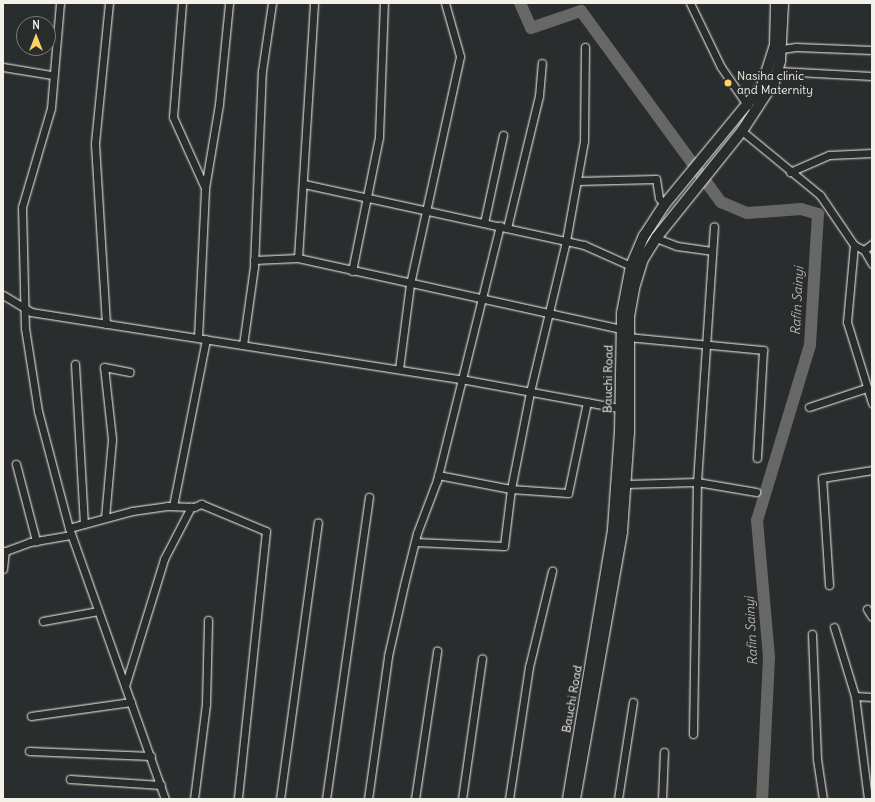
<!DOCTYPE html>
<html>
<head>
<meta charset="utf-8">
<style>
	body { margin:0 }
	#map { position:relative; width:875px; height:802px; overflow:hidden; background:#2a2d2e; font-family:Delius,sans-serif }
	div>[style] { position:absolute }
	.river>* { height:12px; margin:-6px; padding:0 6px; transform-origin:6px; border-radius:6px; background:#676866 }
	.roads { filter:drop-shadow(0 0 1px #f4f1e8) drop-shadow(0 0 1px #f4f1e8) }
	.minor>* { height:7px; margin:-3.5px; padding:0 3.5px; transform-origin:3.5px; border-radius:3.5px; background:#2a2d2e }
	.highway>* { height:10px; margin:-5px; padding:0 5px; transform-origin:5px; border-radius:5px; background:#2a2d2e }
	.dots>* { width:11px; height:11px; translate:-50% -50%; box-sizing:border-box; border:2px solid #2a2d2e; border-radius:50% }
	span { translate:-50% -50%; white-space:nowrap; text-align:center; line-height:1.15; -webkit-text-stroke:3.5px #2a2d2e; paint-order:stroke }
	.poi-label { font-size:12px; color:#f4f1e8 }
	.left { translate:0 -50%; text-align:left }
	.street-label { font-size:12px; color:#f4f1e8 }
	.water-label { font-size:13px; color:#b5b3ae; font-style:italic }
	.frame { position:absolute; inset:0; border:4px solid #f4f1e8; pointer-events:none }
	.north { position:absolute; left:16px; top:16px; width:40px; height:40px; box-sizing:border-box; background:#2a2d2e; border:1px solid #7b7b78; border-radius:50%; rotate:0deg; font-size:11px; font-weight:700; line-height:16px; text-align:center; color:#f4f1e8 }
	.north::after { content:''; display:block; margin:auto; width:14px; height:18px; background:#ffd166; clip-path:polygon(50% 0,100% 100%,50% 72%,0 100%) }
</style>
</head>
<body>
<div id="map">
	<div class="river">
		<i style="left:520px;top:3px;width:27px;rotate:66deg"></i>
		<i style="left:531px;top:28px;width:53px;rotate:-18.8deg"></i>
		<i style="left:581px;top:11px;width:237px;rotate:53.8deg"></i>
		<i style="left:721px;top:202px;width:28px;rotate:23deg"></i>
		<i style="left:747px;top:213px;width:54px;rotate:-4.2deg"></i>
		<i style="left:801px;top:209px;width:18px;rotate:16deg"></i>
		<i style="left:818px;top:214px;width:131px;rotate:93.5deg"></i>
		<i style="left:810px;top:345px;width:183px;rotate:106.8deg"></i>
		<i style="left:757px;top:520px;width:139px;rotate:85deg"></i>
		<i style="left:769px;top:658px;width:141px;rotate:92.8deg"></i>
	</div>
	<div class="roads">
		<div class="minor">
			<i style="left:60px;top:3px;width:105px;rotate:94.9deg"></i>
			<i style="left:51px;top:108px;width:103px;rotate:106.3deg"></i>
			<i style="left:22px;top:207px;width:121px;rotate:88.6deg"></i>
			<i style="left:25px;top:328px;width:84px;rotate:81.1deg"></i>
			<i style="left:38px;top:411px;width:121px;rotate:75.2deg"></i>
			<i style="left:69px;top:528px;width:288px;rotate:70.5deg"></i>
			<i style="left:182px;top:3px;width:114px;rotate:94.5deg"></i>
			<i style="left:173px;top:117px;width:78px;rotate:65.7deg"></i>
			<i style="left:690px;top:3px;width:71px;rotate:64.2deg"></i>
			<i style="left:721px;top:67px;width:47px;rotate:55.3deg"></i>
			<i style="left:782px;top:49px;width:14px;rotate:-8deg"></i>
			<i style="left:796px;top:47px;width:76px;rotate:2.3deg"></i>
			<i style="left:3px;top:67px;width:50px;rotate:9.3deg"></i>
			<i style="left:778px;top:71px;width:94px;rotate:3deg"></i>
			<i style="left:742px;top:131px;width:101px;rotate:39.4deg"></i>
			<i style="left:820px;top:195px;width:60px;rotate:55.8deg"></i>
			<i style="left:854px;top:245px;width:77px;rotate:95.2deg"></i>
			<i style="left:847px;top:322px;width:85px;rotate:72.8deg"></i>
			<i style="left:790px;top:172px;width:43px;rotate:-23.6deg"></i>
			<i style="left:829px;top:155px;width:43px;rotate:-2.7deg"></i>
			<i style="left:577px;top:181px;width:79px;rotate:-1.5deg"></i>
			<i style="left:656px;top:179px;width:19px;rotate:81deg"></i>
			<i style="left:659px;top:198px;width:9px;rotate:54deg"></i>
			<i style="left:304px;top:184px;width:287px;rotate:12.3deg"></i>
			<i style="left:584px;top:245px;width:51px;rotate:24.1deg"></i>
			<i style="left:484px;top:223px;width:90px;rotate:-77.8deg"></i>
			<i style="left:507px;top:228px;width:136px;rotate:-76.4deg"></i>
			<i style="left:539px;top:96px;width:33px;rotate:-85deg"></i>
			<i style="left:656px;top:238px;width:22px;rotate:21deg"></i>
			<i style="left:677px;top:246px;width:35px;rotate:8deg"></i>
			<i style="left:854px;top:245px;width:11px;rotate:27deg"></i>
			<i style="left:864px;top:250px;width:10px;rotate:-37deg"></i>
			<i style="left:864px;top:250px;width:16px;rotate:60deg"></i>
			<i style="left:298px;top:258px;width:256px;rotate:-86.4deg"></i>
			<i style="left:254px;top:260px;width:44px;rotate:-2.6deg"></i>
			<i style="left:298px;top:258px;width:332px;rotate:12.4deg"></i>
			<i style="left:352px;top:271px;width:137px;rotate:-78.6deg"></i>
			<i style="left:379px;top:137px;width:134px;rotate:-87.9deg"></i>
			<i style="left:3px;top:295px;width:33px;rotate:31deg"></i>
			<i style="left:31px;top:312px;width:435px;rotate:8.9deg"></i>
			<i style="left:461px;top:379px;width:166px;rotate:10.4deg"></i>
			<i style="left:106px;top:324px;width:181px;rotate:-93.5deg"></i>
			<i style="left:95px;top:143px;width:141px;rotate:-84.3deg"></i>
			<i style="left:628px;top:337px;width:136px;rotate:5.5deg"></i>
			<i style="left:763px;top:350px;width:108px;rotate:93.2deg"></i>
			<i style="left:198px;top:338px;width:150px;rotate:-87.3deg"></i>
			<i style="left:205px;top:188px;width:85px;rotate:-80.5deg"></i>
			<i style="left:219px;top:104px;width:101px;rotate:-84.3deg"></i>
			<i style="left:243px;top:345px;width:79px;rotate:-82deg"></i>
			<i style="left:254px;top:267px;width:196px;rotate:-87.7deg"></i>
			<i style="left:262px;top:71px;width:69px;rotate:-81.6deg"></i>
			<i style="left:75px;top:364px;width:160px;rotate:86.8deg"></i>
			<i style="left:399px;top:369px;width:86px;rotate:-82.6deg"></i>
			<i style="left:410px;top:284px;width:233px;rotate:-77.6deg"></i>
			<i style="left:460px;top:56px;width:55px;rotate:-105.8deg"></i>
			<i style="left:809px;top:407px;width:60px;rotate:-18.4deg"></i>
			<i style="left:16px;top:464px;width:80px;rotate:75.4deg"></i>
			<i style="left:438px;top:475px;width:74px;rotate:10.9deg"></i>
			<i style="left:511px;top:489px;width:57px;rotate:4deg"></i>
			<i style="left:568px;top:493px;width:93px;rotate:-78.2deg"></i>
			<i style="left:626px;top:484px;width:71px;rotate:-1.6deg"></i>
			<i style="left:697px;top:482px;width:60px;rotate:9.6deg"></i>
			<i style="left:173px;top:506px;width:170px;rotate:-78.8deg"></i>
			<i style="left:105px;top:518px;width:79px;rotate:-84.9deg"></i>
			<i style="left:112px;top:439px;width:72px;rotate:-96.3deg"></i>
			<i style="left:104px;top:367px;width:26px;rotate:11deg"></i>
			<i style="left:69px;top:528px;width:65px;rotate:-15.1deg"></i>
			<i style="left:132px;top:511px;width:35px;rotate:-8deg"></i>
			<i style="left:167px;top:506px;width:27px;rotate:2deg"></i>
			<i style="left:194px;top:507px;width:8px;rotate:-23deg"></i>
			<i style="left:201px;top:504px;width:70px;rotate:22.6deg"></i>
			<i style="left:266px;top:531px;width:269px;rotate:96deg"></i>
			<i style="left:415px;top:542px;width:89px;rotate:2.6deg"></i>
			<i style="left:504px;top:546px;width:57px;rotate:-83deg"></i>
			<i style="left:511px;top:489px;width:99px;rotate:-78.9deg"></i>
			<i style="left:530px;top:392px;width:155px;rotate:-76.6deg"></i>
			<i style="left:566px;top:241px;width:102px;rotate:-79.8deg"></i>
			<i style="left:584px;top:141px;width:94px;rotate:-89.4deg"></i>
			<i style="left:3px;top:552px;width:29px;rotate:-20deg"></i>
			<i style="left:30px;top:542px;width:42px;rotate:-9.7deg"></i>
			<i style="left:3px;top:569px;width:18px;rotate:-84deg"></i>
			<i style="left:829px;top:585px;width:107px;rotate:-93.7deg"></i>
			<i style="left:822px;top:478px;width:51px;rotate:-9.1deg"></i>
			<i style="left:867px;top:609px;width:9px;rotate:58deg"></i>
			<i style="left:43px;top:621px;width:56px;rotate:-10.3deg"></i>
			<i style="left:834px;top:627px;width:72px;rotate:73.1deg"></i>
			<i style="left:855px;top:696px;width:104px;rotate:82.8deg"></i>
			<i style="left:812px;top:634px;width:125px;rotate:87.7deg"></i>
			<i style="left:817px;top:759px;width:40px;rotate:81.5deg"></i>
			<i style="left:125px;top:686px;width:133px;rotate:-72.9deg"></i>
			<i style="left:164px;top:559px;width:59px;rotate:-62.6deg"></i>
			<i style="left:855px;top:696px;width:17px;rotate:3deg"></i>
			<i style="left:31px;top:716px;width:101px;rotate:-8deg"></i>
			<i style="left:693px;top:734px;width:252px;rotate:-89.1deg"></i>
			<i style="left:697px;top:482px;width:256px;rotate:-86.2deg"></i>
			<i style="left:29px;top:751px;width:122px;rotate:2.3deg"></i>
			<i style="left:70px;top:779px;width:91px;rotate:3.8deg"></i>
			<i style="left:194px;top:799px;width:96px;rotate:-82.8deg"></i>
			<i style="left:206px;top:704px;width:84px;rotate:-88.6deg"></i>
			<i style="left:280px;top:799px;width:279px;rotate:-82.2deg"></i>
			<i style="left:326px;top:799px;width:305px;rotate:-81.9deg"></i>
			<i style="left:368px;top:799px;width:144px;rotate:-82deg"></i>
			<i style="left:388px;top:656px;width:73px;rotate:-77.3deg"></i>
			<i style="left:404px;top:585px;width:54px;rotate:-76deg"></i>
			<i style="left:417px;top:533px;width:57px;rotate:-69.3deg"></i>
			<i style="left:437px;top:480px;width:262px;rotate:-76.1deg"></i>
			<i style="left:415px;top:799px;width:150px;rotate:-81.5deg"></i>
			<i style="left:462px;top:799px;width:142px;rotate:-81.9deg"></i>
			<i style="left:509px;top:799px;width:134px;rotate:-81.4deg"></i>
			<i style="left:529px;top:667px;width:99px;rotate:-76.5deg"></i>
			<i style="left:618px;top:799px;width:98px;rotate:-81.2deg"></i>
			<i style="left:662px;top:799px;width:47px;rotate:-87.6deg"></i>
		</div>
		<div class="highway">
			<i style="left:568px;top:799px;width:274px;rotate:-80.5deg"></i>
			<i style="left:613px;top:529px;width:97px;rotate:-85.9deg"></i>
			<i style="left:620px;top:432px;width:119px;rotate:-89deg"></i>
			<i style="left:622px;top:313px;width:48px;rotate:-79.2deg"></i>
			<i style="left:631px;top:266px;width:33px;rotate:-67deg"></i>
			<i style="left:644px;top:236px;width:37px;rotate:-57deg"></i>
			<i style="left:664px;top:205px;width:154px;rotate:-50.5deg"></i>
			<i style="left:762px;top:86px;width:43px;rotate:-72.4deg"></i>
			<i style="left:775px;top:45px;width:42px;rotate:-88.6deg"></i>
			<i style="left:575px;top:799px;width:271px;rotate:-80deg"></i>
			<i style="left:622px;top:532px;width:99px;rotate:-86deg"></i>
			<i style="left:629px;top:433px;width:116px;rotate:-90deg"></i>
			<i style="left:629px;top:317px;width:29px;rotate:-80deg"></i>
			<i style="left:634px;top:288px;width:30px;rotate:-73deg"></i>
			<i style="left:643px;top:259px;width:25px;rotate:-58deg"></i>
			<i style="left:656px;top:238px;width:137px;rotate:-51.2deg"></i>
			<i style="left:742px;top:131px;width:59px;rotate:-56.9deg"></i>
			<i style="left:774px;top:82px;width:22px;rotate:-74deg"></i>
			<i style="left:780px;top:61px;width:58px;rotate:-87deg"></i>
		</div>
	</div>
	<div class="dots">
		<i style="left:728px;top:83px;background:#ffd166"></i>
	</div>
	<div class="poi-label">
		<span class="left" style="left:737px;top:83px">Nasiha clinic<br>and Maternity</span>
	</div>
	<div class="street-label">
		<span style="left:608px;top:379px;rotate:-89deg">Bauchi Road</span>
		<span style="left:572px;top:699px;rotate:-80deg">Bauchi Road</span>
	</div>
	<div class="water-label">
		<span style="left:798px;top:301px;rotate:-87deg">Rafin Sainyi</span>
		<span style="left:752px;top:631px;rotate:-93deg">Rafin Sainyi</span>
	</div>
	<div class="frame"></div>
	<div class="north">N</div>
</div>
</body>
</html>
